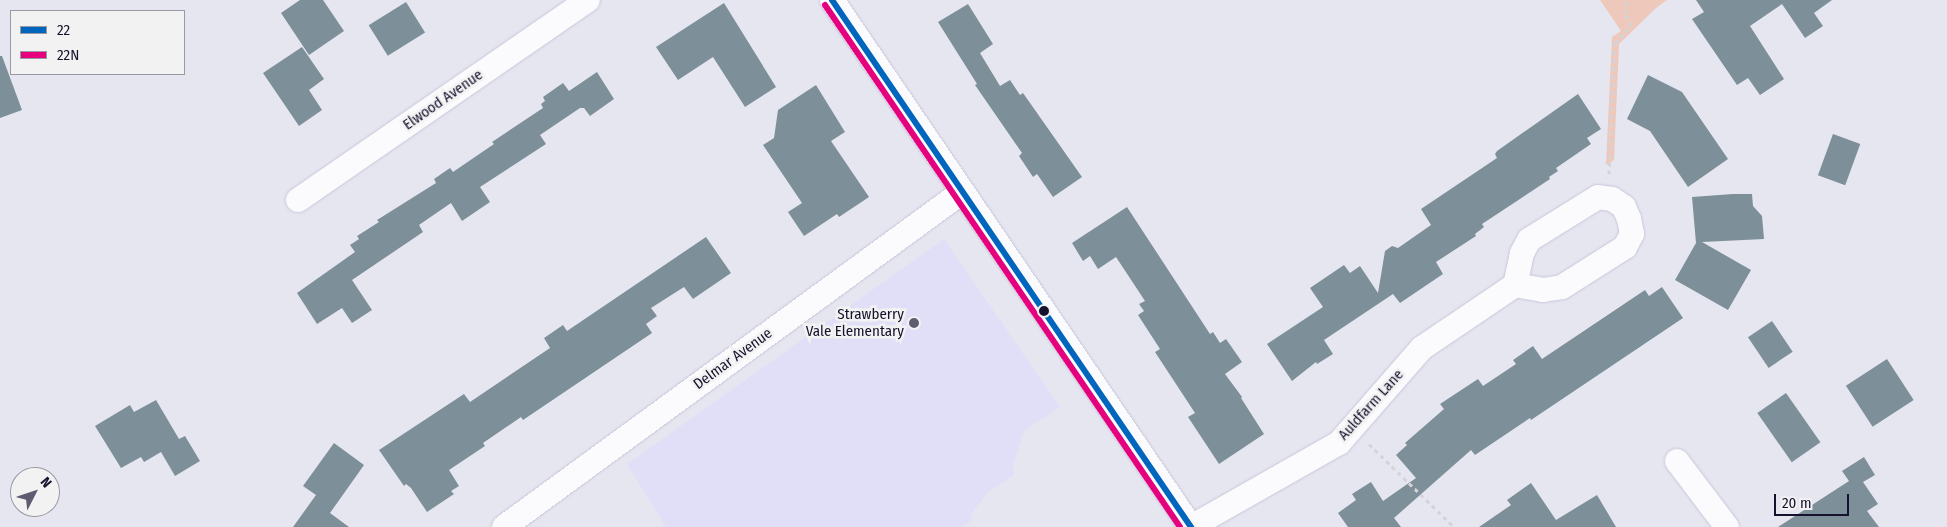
<!DOCTYPE html>
<html>
<head>
<meta charset="utf-8">
<style>
	body { margin:0 }
	#map { position:relative; width:1947px; height:527px; overflow:hidden; background:#e6e6f0; font-family:"Fira Sans Condensed",sans-serif }
	div>[style] { position:absolute }
	.built>* { inset:0; background:#e0dff7 }
	.green>* { inset:0; background:#eec8bb }
	.building>* { inset:0; background:#7d8f98; transform-origin:0 0 }
	.path>* { height:3px; margin-top:-1.5px; transform-origin:0; background:repeating-linear-gradient(90deg,#d4d4d8 0 4px,transparent 0 8px) }
	.roads { filter:drop-shadow(0 0 1px #c8c6da) drop-shadow(0 0 1px #c8c6da) }
	.minor>* { height:24px; margin:-12px; padding:0 12px; transform-origin:12px; border-radius:12px; background:#fbfbfd }
	.bus-1>* { height:6px; margin:-3px; padding:0 3px; transform-origin:3px; border-radius:3px; background:#0065bd }
	.bus-2>* { height:6px; margin:-3px; padding:0 3px; transform-origin:3px; border-radius:3px; background:#e5007d }
	.dots>* { width:14px; height:14px; translate:-50% -50%; box-sizing:border-box; border:2px solid #f2f2f2; border-radius:50% }
	span { translate:-50% -50%; white-space:nowrap; text-align:center; line-height:1.15; -webkit-text-stroke:5px #f2f2f2; paint-order:stroke }
	.street-label { font-size:15px; color:#16122e }
	.poi-label { font-size:15px; color:#16122e }
	.right { translate:-100% -50%; text-align:right }
	.legend { position:absolute; left:10px; top:10px; width:175px; height:65px; box-sizing:border-box; background:#f2f2f2; border:1px solid #9a98a4; margin:0; padding:6px 9px; list-style:none; font-size:15px; color:#16122e }
	.legend li { display:flex; align-items:center; gap:10px; height:25px }
	.legend b { width:25px; border:1px solid #9a98a4 }
	.north { position:absolute; left:10px; top:467px; width:50px; height:50px; box-sizing:border-box; background:#f2f2f2; border:1px solid #9a98a4; border-radius:50%; rotate:49deg; font-size:14px; font-weight:700; line-height:20px; text-align:center; color:#16122e }
	.north::after { content:''; display:block; margin:auto; width:18px; height:22px; background:#5f5c72; clip-path:polygon(50% 0,100% 100%,50% 72%,0 100%) }
	.scale { position:absolute; left:1774px; top:494px; width:75px; height:22px; box-sizing:border-box; border:2px solid #16122e; border-top:0; padding-left:6px; font-size:15px; line-height:18px; white-space:nowrap; color:#16122e; -webkit-text-stroke:4px #f2f2f2; paint-order:stroke }
</style>
</head>
<body>
<div id="map">
	<div class="built">
		<i style="clip-path:polygon(944px 239px,1060px 407px,1024px 431px,1013px 466px,1014px 475px,988px 492px,971px 514px,970px 521px,961px 527px,666px 527px,627px 464px)"></i>
	</div>
	<div class="green">
		<i style="clip-path:polygon(1600px 0,1667px 0,1656px 8px,1619px 44px,1614px 160px,1606px 165px,1612px 37px,1621px 31px)"></i>
	</div>
	<div class="building">
		<i style="clip-path:polygon(300px 0,323px 0,344px 31px,309px 55px,281px 13px)"></i>
		<i style="clip-path:polygon(1696px 0,1832px 0,1814px 13px,1823px 26px,1805px 38px,1782px 4px,1750px 26px,1784px 79px,1760px 95px,1748px 78px,1737px 85px,1692px 19px,1704px 12px)"></i>
		<i style="left:406px;top:2px;width:36px;height:44px;rotate:58deg"></i>
		<i style="clip-path:polygon(724px 3px,776px 87px,745px 107px,713px 57px,678px 80px,656px 47px)"></i>
		<i style="clip-path:polygon(968px 4px,993px 44px,980px 53px,1000px 86px,1010px 80px,1020px 95px,1023px 93px,1082px 177px,1053px 197px,1037px 174px,1033px 177px,1019px 156px,1022px 153px,975px 85px,977px 84px,938px 22px)"></i>
		<i style="clip-path:polygon(302px 47px,324px 79px,309px 90px,322px 110px,299px 126px,263px 73px)"></i>
		<i style="clip-path:polygon(0 56px,2px 56px,22px 110px,0 118px)"></i>
		<i style="clip-path:polygon(597px 72px,614px 99px,590px 116px,584px 108px,580px 108px,540px 135px,546px 144px,480px 187px,490px 202px,462px 221px,451px 203px,419px 225px,423px 232px,352px 280px,372px 310px,352px 323px,342px 308px,317px 324px,297px 293px,355px 252px,350px 245px,359px 239px,357px 236px,379px 222px,377px 220px,436px 183px,434px 179px,450px 168px,453px 172px,494px 144px,492px 142px,543px 108px,541px 104px,545px 101px,543px 97px,563px 83px,569px 91px)"></i>
		<i style="clip-path:polygon(1648px 75px,1682px 92px,1728px 159px,1688px 187px,1650px 131px,1627px 119px)"></i>
		<i style="clip-path:polygon(816px 85px,845px 132px,831px 141px,869px 197px,839px 217px,837px 214px,804px 236px,788px 212px,802px 203px,763px 145px,774px 138px,778px 110px)"></i>
		<i style="clip-path:polygon(1578px 94px,1601px 129px,1587px 138px,1591px 144px,1556px 168px,1558px 171px,1549px 177px,1550px 179px,1482px 224px,1484px 227px,1475px 234px,1476px 236px,1436px 262px,1443px 274px,1400px 303px,1393px 294px,1324px 340px,1333px 354px,1317px 364px,1316px 362px,1292px 381px,1267px 344px,1323px 307px,1310px 288px,1344px 265px,1350px 273px,1360px 266px,1378px 293px,1385px 251px,1392px 246px,1398px 248px,1431px 225px,1421px 209px,1497px 158px,1495px 154px,1497px 151px)"></i>
		<i style="left:1833px;top:134px;width:29px;height:44px;rotate:20deg"></i>
		<i style="clip-path:polygon(1733px 194px,1752px 194px,1753px 206px,1762px 216px,1764px 239px,1702px 242px,1751px 270px,1728px 310px,1675px 280px,1696px 243px,1692px 197px)"></i>
		<i style="clip-path:polygon(1127px 207px,1210px 334px,1213px 332px,1220px 343px,1226px 339px,1242px 362px,1225px 374px,1242px 397px,1241px 398px,1264px 434px,1219px 464px,1188px 417px,1195px 413px,1155px 352px,1160px 349px,1138px 315px,1144px 311px,1139px 304px,1145px 301px,1116px 257px,1098px 269px,1090px 256px,1083px 261px,1072px 243px)"></i>
		<i style="clip-path:polygon(706px 237px,731px 273px,693px 299px,684px 287px,651px 308px,657px 316px,646px 324px,652px 333px,523px 420px,521px 417px,483px 443px,485px 446px,449px 470px,459px 486px,451px 491px,454px 494px,427px 512px,411px 488px,406px 484px,404px 486px,379px 450px,464px 394px,470px 402px,550px 348px,544px 338px,563px 325px,567px 331px)"></i>
		<i style="clip-path:polygon(1662px 287px,1683px 318px,1531px 420px,1530px 418px,1475px 455px,1471px 450px,1394px 518px,1401px 527px,1348px 527px,1338px 513px,1356px 500px,1352px 494px,1371px 482px,1383px 501px,1416px 478px,1396px 455px,1407px 445px,1405px 443px,1444px 409px,1440px 404px,1478px 379px,1483px 386px,1516px 364px,1513px 360px,1533px 346px,1542px 359px,1645px 290px,1649px 296px)"></i>
		<i style="left:1772px;top:321px;width:37px;height:29px;rotate:56deg"></i>
		<i style="left:1887px;top:359px;width:49px;height:49px;rotate:57deg"></i>
		<i style="left:1786px;top:393px;width:60px;height:35px;rotate:55deg"></i>
		<i style="clip-path:polygon(156px 400px,179px 439px,185px 436px,200px 461px,175px 476px,161px 452px,144px 462px,141px 457px,121px 468px,95px 426px,130px 405px,134px 412px)"></i>
		<i style="clip-path:polygon(334px 443px,364px 465px,330px 513px,349px 527px,293px 527px,316px 495px,303px 486px)"></i>
		<i style="clip-path:polygon(1864px 457px,1875px 475px,1863px 482px,1878px 504px,1867px 511px,1879px 527px,1778px 527px,1849px 481px,1842px 471px)"></i>
		<i style="clip-path:polygon(1531px 483px,1556px 520px,1597px 495px,1616px 527px,1479px 527px,1511px 505px,1507px 500px)"></i>
	</div>
	<div class="path">
		<i style="left:1609px;top:174px;width:131px;rotate:-87.4deg"></i>
		<i style="left:1615px;top:43px;width:23px;rotate:-47deg"></i>
		<i style="left:1631px;top:26px;width:14px;rotate:-115deg"></i>
		<i style="left:1625px;top:13px;width:13px;rotate:-86deg"></i>
		<i style="left:1369px;top:444px;width:119px;rotate:44.3deg"></i>
	</div>
	<div class="roads">
		<div class="minor">
			<i style="left:832px;top:0;width:638px;rotate:55.74deg"></i>
			<i style="left:298px;top:200px;width:352px;rotate:-34.6deg"></i>
			<i style="left:1677px;top:461px;width:83px;rotate:52.9deg"></i>
			<i style="left:504px;top:527px;width:567px;rotate:-36.18deg"></i>
			<i style="left:1191px;top:527px;width:170px;rotate:-29.6deg"></i>
			<i style="left:1339px;top:443px;width:126px;rotate:-48.9deg"></i>
			<i style="left:1422px;top:348px;width:112px;rotate:-34.1deg"></i>
			<i style="left:1515px;top:285px;width:28px;rotate:10deg"></i>
			<i style="left:1543px;top:290px;width:19px;rotate:-9deg"></i>
			<i style="left:1562px;top:287px;width:75px;rotate:-32.4deg"></i>
			<i style="left:1625px;top:247px;width:15px;rotate:-62deg"></i>
			<i style="left:1632px;top:234px;width:15px;rotate:-101deg"></i>
			<i style="left:1629px;top:219px;width:13px;rotate:-113deg"></i>
			<i style="left:1624px;top:207px;width:14px;rotate:-146deg"></i>
			<i style="left:1612px;top:199px;width:14px;rotate:-172deg"></i>
			<i style="left:1598px;top:197px;width:81px;rotate:148.1deg"></i>
			<i style="left:1529px;top:240px;width:15px;rotate:118deg"></i>
			<i style="left:1522px;top:253px;width:33px;rotate:102deg"></i>
		</div>
	</div>
	<div class="bus-1">
		<i style="left:832px;top:0;width:638px;rotate:55.74deg"></i>
	</div>
	<div class="bus-2">
		<i style="left:825px;top:5px;width:631px;rotate:55.78deg"></i>
	</div>
	<div class="dots">
		<i style="left:1044px;top:311px;background:#16122e"></i>
		<i style="left:914px;top:323px;background:#5f5c72"></i>
	</div>
	<div class="street-label">
		<span style="left:443px;top:100px;rotate:-35deg">Elwood Avenue</span>
		<span style="left:733px;top:359px;rotate:-36deg">Delmar Avenue</span>
		<span style="left:1371px;top:405px;rotate:-48deg">Auldfarm Lane</span>
	</div>
	<div class="poi-label">
		<span class="right" style="left:904px;top:323px">Strawberry<br>Vale Elementary</span>
	</div>
	<ul class="legend">
	<li><b style="height:6px;background:#0065bd"></b>22</li>
	<li><b style="height:6px;background:#e5007d"></b>22N</li>
	</ul>
	<div class="north">N</div>
	<div class="scale">20 m</div>
</div>
</body>
</html>
